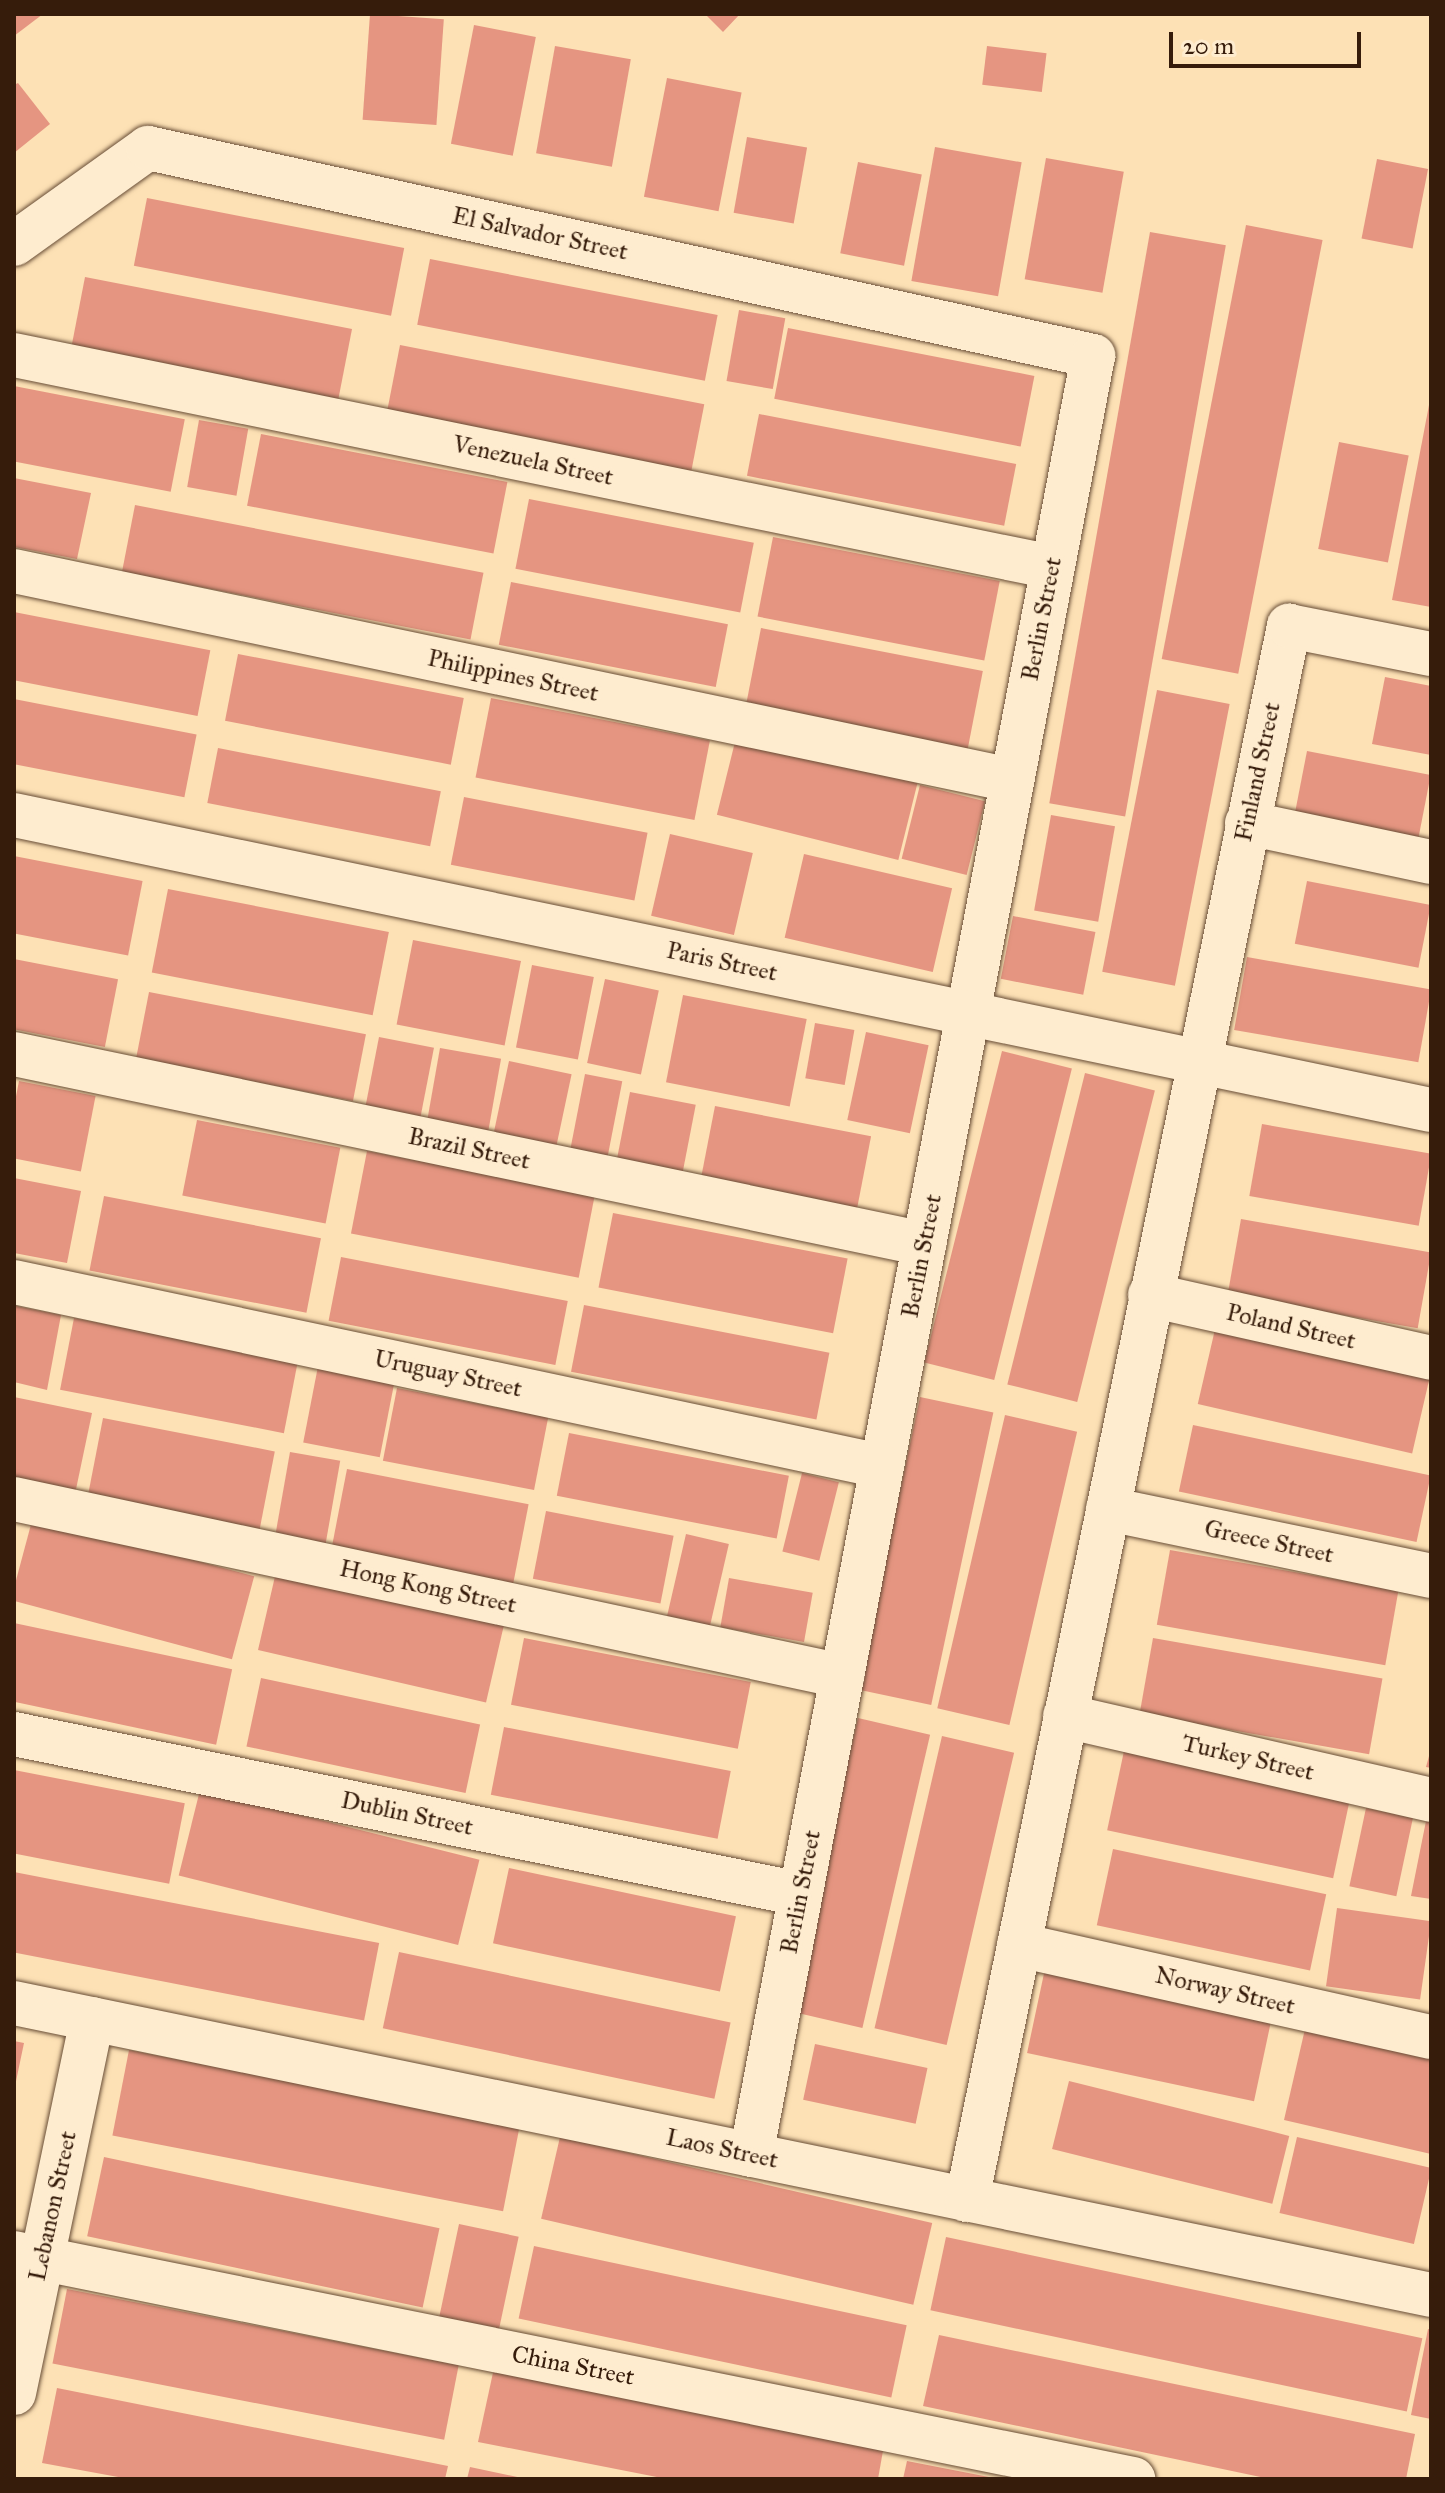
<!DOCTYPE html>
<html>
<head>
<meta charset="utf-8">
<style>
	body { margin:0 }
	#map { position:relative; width:1445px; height:2493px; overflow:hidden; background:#fde1b5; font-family:"IM FELL Great Primer",serif }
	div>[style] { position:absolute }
	.building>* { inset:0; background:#e59581; transform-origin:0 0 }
	.roads { filter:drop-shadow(0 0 2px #684d36) drop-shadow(0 0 2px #684d36) }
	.minor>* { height:44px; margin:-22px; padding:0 22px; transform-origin:22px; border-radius:22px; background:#feeccf }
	span { translate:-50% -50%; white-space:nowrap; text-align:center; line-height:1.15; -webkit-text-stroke:8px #feeccf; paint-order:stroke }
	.street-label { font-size:24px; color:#361c0b }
	.frame { position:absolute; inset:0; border:16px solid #361c0b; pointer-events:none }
	.scale { position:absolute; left:1169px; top:32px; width:192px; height:36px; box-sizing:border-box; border:4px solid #361c0b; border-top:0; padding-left:10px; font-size:24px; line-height:28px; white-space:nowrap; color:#361c0b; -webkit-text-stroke:6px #feeccf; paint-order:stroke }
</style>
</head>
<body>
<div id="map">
	<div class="building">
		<i style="clip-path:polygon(14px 14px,43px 14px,14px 36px)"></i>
		<i style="left:370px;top:14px;width:74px;height:106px;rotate:4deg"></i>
		<i style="clip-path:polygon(705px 14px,740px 14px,723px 32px)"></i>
		<i style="left:474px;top:25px;width:63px;height:121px;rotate:11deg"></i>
		<i style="left:555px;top:46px;width:77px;height:109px;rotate:10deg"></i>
		<i style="left:987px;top:46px;width:60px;height:39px;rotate:7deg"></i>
		<i style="left:667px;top:78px;width:76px;height:121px;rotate:11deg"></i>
		<i style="clip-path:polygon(18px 83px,50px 124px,14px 153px,14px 85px)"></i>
		<i style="left:747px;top:137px;width:61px;height:77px;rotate:10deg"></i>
		<i style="left:935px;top:147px;width:88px;height:136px;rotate:10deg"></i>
		<i style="left:1046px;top:158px;width:79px;height:123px;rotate:10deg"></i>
		<i style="left:1377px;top:159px;width:52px;height:81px;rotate:11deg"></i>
		<i style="left:858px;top:162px;width:65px;height:93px;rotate:11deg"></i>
		<i style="left:147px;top:198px;width:262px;height:69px;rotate:11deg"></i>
		<i style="left:1246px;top:225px;width:78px;height:442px;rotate:11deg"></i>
		<i style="left:1150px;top:232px;width:77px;height:580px;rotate:10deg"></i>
		<i style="left:430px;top:259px;width:293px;height:67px;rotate:11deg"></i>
		<i style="left:85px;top:277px;width:272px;height:73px;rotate:11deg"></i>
		<i style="left:739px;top:310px;width:47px;height:72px;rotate:10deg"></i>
		<i style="left:788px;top:328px;width:251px;height:72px;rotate:11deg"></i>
		<i style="left:400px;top:345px;width:310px;height:68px;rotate:11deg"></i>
		<i style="left:14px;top:386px;width:174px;height:74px;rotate:11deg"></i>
		<i style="clip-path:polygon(1429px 405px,1431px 405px,1431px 607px,1392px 600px)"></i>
		<i style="left:759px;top:414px;width:262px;height:63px;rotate:11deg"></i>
		<i style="left:199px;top:420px;width:50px;height:68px;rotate:10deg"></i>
		<i style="left:261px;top:434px;width:251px;height:73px;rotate:11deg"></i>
		<i style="left:1339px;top:442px;width:71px;height:109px;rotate:11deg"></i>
		<i style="clip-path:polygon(14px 478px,91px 493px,77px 559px,14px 547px)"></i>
		<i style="left:529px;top:499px;width:229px;height:71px;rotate:11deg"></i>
		<i style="left:135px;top:505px;width:355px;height:68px;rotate:11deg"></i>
		<i style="left:773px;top:537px;width:231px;height:81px;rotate:11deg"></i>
		<i style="left:511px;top:582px;width:221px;height:64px;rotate:11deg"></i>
		<i style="left:14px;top:612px;width:200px;height:67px;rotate:11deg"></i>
		<i style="left:761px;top:628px;width:226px;height:83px;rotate:11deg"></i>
		<i style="left:238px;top:654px;width:230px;height:68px;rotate:11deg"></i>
		<i style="clip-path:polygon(1385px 677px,1431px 686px,1431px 755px,1372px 744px)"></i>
		<i style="left:1157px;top:690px;width:74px;height:287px;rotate:11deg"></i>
		<i style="left:491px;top:698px;width:223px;height:81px;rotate:11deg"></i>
		<i style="left:14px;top:699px;width:186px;height:64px;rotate:11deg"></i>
		<i style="left:736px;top:738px;width:187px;height:79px;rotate:14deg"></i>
		<i style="left:218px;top:748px;width:227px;height:56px;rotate:11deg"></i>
		<i style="left:1307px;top:751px;width:126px;height:66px;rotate:11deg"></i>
		<i style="left:920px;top:785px;width:67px;height:76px;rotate:14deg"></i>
		<i style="left:464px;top:797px;width:187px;height:69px;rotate:11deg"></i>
		<i style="left:1051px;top:815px;width:65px;height:97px;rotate:10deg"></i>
		<i style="left:670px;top:834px;width:85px;height:84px;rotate:13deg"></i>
		<i style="left:804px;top:854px;width:152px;height:86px;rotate:13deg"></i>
		<i style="left:14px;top:856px;width:131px;height:76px;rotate:11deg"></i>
		<i style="left:1307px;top:881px;width:126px;height:64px;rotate:11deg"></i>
		<i style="left:168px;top:889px;width:225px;height:85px;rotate:11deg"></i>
		<i style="left:1013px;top:916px;width:84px;height:64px;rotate:11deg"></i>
		<i style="left:413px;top:940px;width:110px;height:86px;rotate:11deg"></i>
		<i style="left:1247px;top:957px;width:187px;height:74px;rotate:10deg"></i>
		<i style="left:14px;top:959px;width:106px;height:69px;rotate:11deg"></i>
		<i style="left:532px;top:965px;width:63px;height:84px;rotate:11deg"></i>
		<i style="left:605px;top:979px;width:55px;height:86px;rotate:12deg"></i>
		<i style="left:149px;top:992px;width:221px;height:68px;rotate:11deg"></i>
		<i style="left:683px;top:995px;width:126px;height:89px;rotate:11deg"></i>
		<i style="left:815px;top:1023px;width:40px;height:56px;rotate:10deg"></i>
		<i style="left:866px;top:1032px;width:64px;height:90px;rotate:12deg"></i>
		<i style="left:379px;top:1037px;width:56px;height:75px;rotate:11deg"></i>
		<i style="left:440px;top:1048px;width:62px;height:80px;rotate:10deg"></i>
		<i style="left:1002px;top:1051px;width:72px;height:321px;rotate:14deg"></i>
		<i style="left:509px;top:1061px;width:64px;height:84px;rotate:12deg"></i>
		<i style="left:1085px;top:1073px;width:72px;height:321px;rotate:14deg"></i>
		<i style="left:585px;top:1074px;width:38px;height:76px;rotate:11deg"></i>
		<i style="left:19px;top:1081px;width:78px;height:77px;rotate:11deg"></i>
		<i style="left:630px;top:1092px;width:67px;height:75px;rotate:11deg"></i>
		<i style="left:715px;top:1106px;width:159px;height:74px;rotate:11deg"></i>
		<i style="left:197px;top:1120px;width:146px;height:77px;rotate:11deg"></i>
		<i style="left:1262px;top:1124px;width:172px;height:73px;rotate:10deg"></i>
		<i style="left:367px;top:1151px;width:232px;height:84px;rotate:11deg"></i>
		<i style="clip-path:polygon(14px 1178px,81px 1191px,67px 1263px,14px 1253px)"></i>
		<i style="left:104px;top:1196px;width:221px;height:76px;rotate:11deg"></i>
		<i style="left:613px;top:1213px;width:239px;height:76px;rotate:11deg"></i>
		<i style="left:1241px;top:1219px;width:193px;height:77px;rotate:10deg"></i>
		<i style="left:341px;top:1257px;width:231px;height:65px;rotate:11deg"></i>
		<i style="left:584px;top:1305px;width:250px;height:68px;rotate:11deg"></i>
		<i style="clip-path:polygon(16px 1306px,61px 1315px,47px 1390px,14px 1382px)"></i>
		<i style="left:74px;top:1318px;width:228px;height:73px;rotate:11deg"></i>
		<i style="left:1216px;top:1325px;width:220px;height:81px;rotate:13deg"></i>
		<i style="left:320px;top:1356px;width:78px;height:88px;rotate:11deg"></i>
		<i style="left:397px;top:1388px;width:154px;height:74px;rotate:11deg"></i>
		<i style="clip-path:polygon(14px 1397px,92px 1413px,75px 1494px,14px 1482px)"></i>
		<i style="left:920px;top:1397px;width:75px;height:299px;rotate:12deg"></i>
		<i style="left:1005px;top:1415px;width:74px;height:301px;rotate:13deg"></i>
		<i style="left:103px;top:1418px;width:175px;height:81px;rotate:11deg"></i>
		<i style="left:1193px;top:1425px;width:243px;height:68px;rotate:12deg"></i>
		<i style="left:569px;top:1433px;width:224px;height:64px;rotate:11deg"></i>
		<i style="left:290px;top:1452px;width:51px;height:88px;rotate:10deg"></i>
		<i style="left:347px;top:1469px;width:185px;height:86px;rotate:11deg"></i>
		<i style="left:802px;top:1473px;width:38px;height:81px;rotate:14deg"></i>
		<i style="left:546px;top:1511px;width:130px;height:69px;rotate:11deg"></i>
		<i style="left:33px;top:1517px;width:229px;height:86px;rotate:15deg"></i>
		<i style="left:686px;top:1534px;width:44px;height:88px;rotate:13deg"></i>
		<i style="left:1170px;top:1550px;width:232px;height:76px;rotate:10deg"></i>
		<i style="left:276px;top:1572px;width:234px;height:80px;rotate:13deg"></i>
		<i style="left:729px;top:1578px;width:85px;height:50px;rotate:10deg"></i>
		<i style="left:14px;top:1623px;width:223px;height:77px;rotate:12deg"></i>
		<i style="left:524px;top:1638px;width:231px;height:68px;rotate:11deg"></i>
		<i style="left:1153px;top:1638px;width:233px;height:77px;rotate:10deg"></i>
		<i style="left:261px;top:1678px;width:224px;height:70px;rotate:12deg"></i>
		<i style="left:858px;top:1718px;width:74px;height:301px;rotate:13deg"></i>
		<i style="left:504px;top:1727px;width:231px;height:69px;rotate:11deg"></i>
		<i style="left:942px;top:1736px;width:74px;height:300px;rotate:13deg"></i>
		<i style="clip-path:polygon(1431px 1749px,1431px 1768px,1426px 1767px)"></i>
		<i style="left:1124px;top:1751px;width:231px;height:81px;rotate:12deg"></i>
		<i style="left:14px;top:1770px;width:174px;height:82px;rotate:11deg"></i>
		<i style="left:200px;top:1790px;width:288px;height:88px;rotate:14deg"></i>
		<i style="left:1366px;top:1808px;width:48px;height:80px;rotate:12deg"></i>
		<i style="clip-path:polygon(1426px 1821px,1431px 1821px,1431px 1899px,1411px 1896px)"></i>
		<i style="left:1113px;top:1849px;width:218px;height:78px;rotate:12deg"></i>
		<i style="left:509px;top:1868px;width:232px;height:77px;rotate:12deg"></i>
		<i style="left:14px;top:1872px;width:372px;height:79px;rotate:11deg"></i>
		<i style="left:1337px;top:1908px;width:95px;height:79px;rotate:8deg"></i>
		<i style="left:399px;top:1952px;width:339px;height:78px;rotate:12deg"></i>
		<i style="left:1046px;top:1964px;width:232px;height:91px;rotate:12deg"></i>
		<i style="clip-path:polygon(1305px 2029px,1431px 2058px,1431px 2154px,1284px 2120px)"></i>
		<i style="clip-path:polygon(14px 2041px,24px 2043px,15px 2086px,14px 2086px)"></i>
		<i style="left:815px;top:2044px;width:115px;height:57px;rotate:12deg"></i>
		<i style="left:129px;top:2050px;width:398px;height:87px;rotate:11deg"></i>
		<i style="left:1069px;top:2081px;width:227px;height:70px;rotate:14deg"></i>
		<i style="left:560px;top:2137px;width:382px;height:84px;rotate:13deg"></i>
		<i style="left:1297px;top:2137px;width:138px;height:78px;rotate:13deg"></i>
		<i style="left:104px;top:2157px;width:343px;height:81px;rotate:12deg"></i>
		<i style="left:459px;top:2224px;width:61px;height:99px;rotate:12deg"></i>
		<i style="left:946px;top:2237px;width:487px;height:75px;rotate:12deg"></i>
		<i style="left:534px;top:2246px;width:381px;height:74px;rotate:12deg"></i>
		<i style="left:67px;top:2289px;width:399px;height:76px;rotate:11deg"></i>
		<i style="clip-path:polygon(1428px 2329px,1431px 2330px,1431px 2419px,1411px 2415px)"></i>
		<i style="clip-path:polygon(939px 2335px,1415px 2434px,1406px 2479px,1270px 2479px,923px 2406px)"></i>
		<i style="clip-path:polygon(494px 2368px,884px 2445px,878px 2479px,667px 2479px,478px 2442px)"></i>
		<i style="clip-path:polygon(57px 2388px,448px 2466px,445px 2479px,129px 2479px,42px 2463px)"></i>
		<i style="clip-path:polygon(907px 2461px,994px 2478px,994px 2479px,903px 2479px)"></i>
		<i style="clip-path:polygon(470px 2467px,522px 2478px,522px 2479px,467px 2479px)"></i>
	</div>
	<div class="roads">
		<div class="minor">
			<i style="left:14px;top:244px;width:165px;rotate:-35.6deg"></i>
			<i style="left:148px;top:148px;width:968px;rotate:12.41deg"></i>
			<i style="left:1093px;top:356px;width:1831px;rotate:100.76deg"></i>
			<i style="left:14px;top:355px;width:1059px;rotate:11.54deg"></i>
			<i style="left:14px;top:571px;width:1019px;rotate:11.84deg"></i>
			<i style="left:14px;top:815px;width:1447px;rotate:11.76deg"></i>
			<i style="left:1247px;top:823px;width:188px;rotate:12deg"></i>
			<i style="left:14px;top:1054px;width:930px;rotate:11.79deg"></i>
			<i style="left:14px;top:1282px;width:886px;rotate:11.98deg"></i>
			<i style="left:1150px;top:1295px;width:288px;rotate:12.6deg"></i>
			<i style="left:14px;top:1499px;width:847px;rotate:12.07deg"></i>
			<i style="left:1108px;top:1509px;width:330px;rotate:11.7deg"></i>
			<i style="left:1065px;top:1716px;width:376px;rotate:12.9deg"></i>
			<i style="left:14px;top:1734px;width:802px;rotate:11.51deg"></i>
			<i style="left:1019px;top:1945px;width:422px;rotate:12.6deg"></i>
			<i style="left:14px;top:2003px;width:1447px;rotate:11.64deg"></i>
			<i style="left:967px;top:2200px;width:1607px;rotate:-78.44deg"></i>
			<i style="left:1289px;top:626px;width:145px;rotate:11.2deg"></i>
			<i style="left:14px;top:2253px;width:1142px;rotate:11.42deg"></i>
			<i style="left:14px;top:2393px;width:382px;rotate:-78.2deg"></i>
		</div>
	</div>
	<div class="street-label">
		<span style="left:540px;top:234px;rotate:12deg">El Salvador Street</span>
		<span style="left:533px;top:461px;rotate:12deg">Venezuela Street</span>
		<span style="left:1042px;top:619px;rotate:-79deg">Berlin Street</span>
		<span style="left:513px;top:676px;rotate:12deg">Philippines Street</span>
		<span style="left:1258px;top:772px;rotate:-78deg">Finland Street</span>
		<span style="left:722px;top:962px;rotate:12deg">Paris Street</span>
		<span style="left:469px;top:1149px;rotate:12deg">Brazil Street</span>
		<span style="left:922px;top:1256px;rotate:-79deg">Berlin Street</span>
		<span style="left:1291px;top:1327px;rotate:13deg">Poland Street</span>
		<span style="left:448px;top:1374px;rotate:12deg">Uruguay Street</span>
		<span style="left:1269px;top:1542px;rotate:12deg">Greece Street</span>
		<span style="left:428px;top:1587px;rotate:12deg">Hong Kong Street</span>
		<span style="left:1248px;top:1758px;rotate:13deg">Turkey Street</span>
		<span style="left:407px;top:1814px;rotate:12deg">Dublin Street</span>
		<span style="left:801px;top:1892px;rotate:-79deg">Berlin Street</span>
		<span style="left:1225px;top:1991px;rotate:13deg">Norway Street</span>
		<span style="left:722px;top:2149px;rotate:12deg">Laos Street</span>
		<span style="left:53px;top:2206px;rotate:-78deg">Lebanon Street</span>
		<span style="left:573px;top:2366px;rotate:11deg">China Street</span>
	</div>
	<div class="frame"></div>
	<div class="scale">20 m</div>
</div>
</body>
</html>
